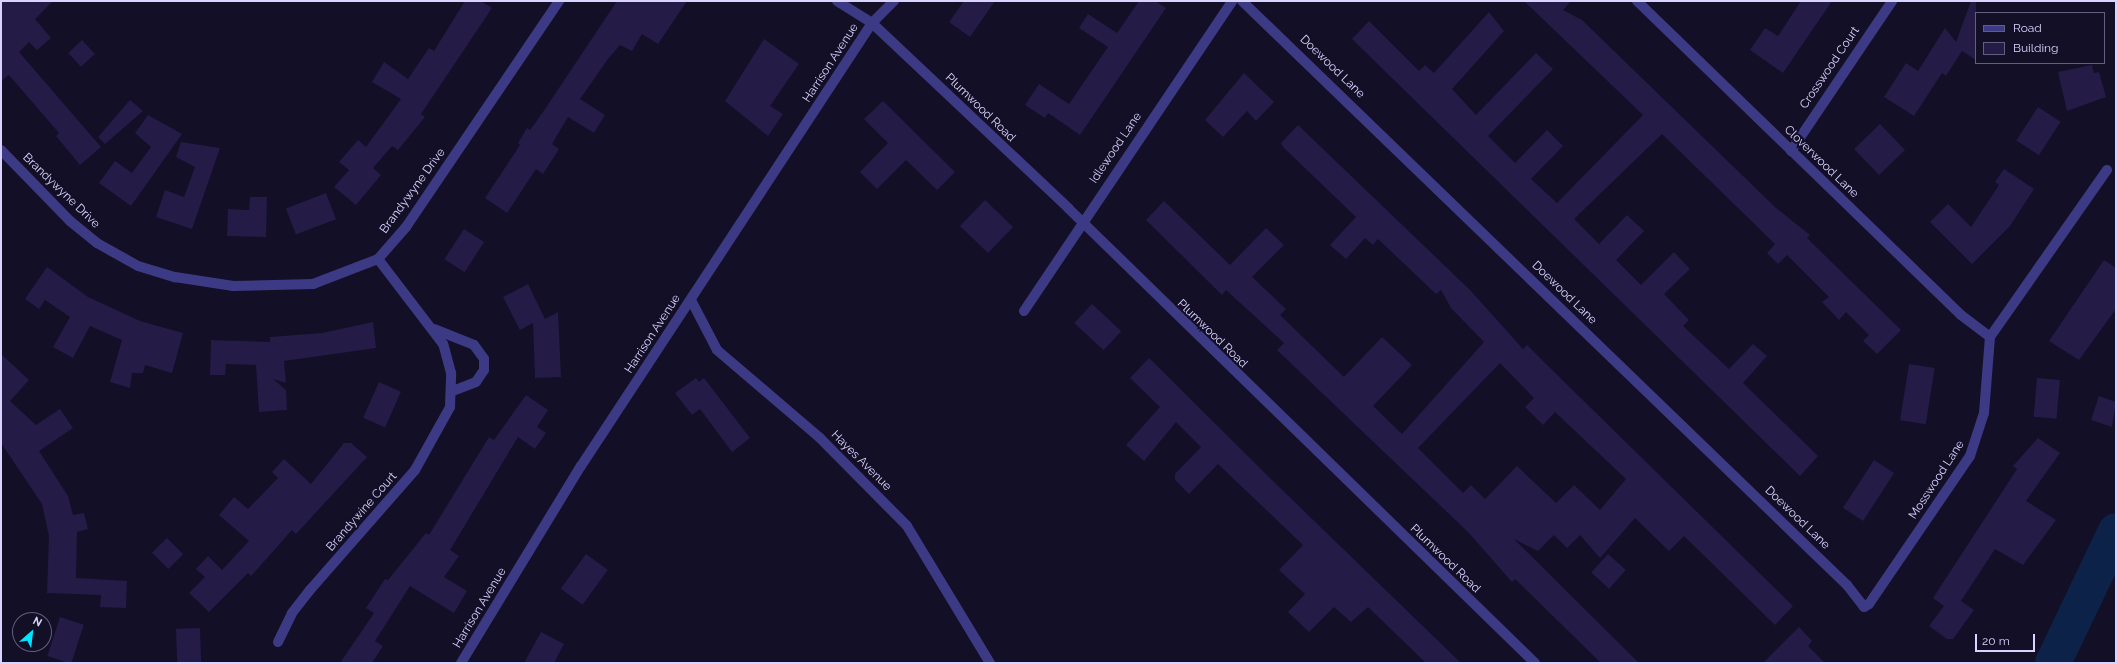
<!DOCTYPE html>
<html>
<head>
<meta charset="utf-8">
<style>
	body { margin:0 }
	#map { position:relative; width:2117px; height:664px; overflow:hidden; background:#130f26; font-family:Raleway,sans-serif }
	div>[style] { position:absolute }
	.river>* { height:36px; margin:-18px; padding:0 18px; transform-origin:18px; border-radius:18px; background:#0c2248 }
	.building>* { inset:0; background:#241b47; transform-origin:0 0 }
	.minor>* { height:10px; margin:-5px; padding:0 5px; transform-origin:5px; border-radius:5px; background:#3d3a85 }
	span { translate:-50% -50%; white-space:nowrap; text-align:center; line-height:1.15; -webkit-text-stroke:4px #130f26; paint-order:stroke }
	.street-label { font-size:12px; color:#d9d4ff }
	.frame { position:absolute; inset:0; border:2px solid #d9d4ff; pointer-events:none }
	.legend { position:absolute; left:1975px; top:12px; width:130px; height:52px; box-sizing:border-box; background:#130f26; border:1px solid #625e7d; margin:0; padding:5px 7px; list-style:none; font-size:12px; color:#d9d4ff }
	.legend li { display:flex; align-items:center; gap:8px; height:20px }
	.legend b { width:20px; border:1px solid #625e7d }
	.north { position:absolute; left:12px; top:612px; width:40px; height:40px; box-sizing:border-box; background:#130f26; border:1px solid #625e7d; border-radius:50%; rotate:28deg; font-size:11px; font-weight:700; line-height:16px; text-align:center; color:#d9d4ff }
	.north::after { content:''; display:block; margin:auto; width:14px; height:18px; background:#00e5ff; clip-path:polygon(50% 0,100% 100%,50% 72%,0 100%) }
	.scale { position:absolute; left:1975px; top:634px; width:60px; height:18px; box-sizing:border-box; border:2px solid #d9d4ff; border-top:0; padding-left:5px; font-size:12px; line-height:14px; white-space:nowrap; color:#d9d4ff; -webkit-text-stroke:3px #130f26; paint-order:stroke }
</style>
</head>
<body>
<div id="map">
	<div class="river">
		<i style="left:2053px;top:663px;width:146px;rotate:-64.5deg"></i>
	</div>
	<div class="building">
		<i style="clip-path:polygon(1px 1px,53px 1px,35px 19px,51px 38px,37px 50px,29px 42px,19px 52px,101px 147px,80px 165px,56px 136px,59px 133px,9px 75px,1px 81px)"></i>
		<i style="clip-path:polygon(465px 1px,481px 1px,492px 8px,421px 114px,425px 117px,398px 150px,392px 146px,373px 168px,381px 175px,356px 205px,334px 187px,349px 170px,339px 162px,358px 140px,366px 147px,401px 99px,372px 82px,384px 62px,408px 79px,429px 48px,434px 51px)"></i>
		<i style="clip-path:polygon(617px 1px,687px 1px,658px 44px,642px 34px,632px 51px,620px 45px,608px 59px,580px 99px,605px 115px,594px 133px,568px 117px,552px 144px,559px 149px,543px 174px,536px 169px,507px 213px,485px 198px,520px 145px,518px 143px,527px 128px,530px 130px,543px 112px)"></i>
		<i style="clip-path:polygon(964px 1px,995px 1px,970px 37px,949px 22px)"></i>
		<i style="clip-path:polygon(1139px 1px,1155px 1px,1166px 8px,1080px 135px,1048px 113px,1045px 118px,1025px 105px,1039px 84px,1069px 104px,1108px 47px,1079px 28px,1088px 14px,1117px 33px)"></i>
		<i style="clip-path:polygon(1524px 1px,1571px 1px,1563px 10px,1582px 20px,1776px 208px,1810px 235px,1807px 238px,1901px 330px,1877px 354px,1863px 341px,1869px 335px,1846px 312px,1839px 320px,1822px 302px,1829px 297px,1787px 255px,1778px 264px,1767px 253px,1775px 244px,1662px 134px,1574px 219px,1599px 244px,1627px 215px,1644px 231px,1616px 260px,1641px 285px,1674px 252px,1690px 269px,1664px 294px,1689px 320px,1683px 326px,1729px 369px,1753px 344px,1767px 356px,1743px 383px,1818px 456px,1800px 476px,1352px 39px,1369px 21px,1419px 71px,1425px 65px,1434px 73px,1489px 12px,1504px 31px,1452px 89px,1476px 115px,1536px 53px,1553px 69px,1488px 136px,1515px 163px,1547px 130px,1563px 146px,1531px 179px,1557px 203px,1643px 115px)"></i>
		<i style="clip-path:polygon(1801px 1px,1832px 1px,1783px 73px,1750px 50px,1765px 28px,1778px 36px)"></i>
		<i style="clip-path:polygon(1971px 1px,1976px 1px,1976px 60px,1962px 51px,1946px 76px,1942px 73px,1914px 116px,1884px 97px,1906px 63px,1918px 71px,1945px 28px,1956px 42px)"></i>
		<i style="clip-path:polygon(764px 39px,799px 64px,770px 106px,783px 114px,768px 136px,725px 101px)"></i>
		<i style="left:82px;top:40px;width:19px;height:19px;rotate:47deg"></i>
		<i style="clip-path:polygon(2092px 65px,2094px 73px,2099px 72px,2106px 97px,2067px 111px,2058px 72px)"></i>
		<i style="clip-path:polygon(1244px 73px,1274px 102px,1256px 121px,1247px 111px,1223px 137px,1205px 120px)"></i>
		<i style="clip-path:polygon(130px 100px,143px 111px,105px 144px,98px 137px)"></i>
		<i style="clip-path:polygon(883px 101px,955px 172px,937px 190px,906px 160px,877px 189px,860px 172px,888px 143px,864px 119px)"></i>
		<i style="left:2038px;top:107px;width:27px;height:40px;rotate:33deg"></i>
		<i style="clip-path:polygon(148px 115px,182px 134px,131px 206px,99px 183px,115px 161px,132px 173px,151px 147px,135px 133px)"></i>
		<i style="left:1880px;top:124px;width:36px;height:36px;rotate:46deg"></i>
		<i style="clip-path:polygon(evenodd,1298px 125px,1470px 290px,1523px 349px,1527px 345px,1544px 362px,1793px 606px,1775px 625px,1684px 536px,1669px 551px,1635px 518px,1600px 558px,1580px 535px,1567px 548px,1554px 535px,1538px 551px,1514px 539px,1639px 663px,1601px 663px,1515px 579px,1512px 582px,1468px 532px,1277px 350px,1284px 343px,1226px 290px,1222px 295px,1146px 220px,1164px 201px,1230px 265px,1266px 228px,1284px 245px,1252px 277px,1286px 309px,1280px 315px,1344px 377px,1382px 337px,1412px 365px,1373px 406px,1402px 434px,1484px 342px,1451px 308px,1441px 290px,1436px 294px,1378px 239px,1373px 245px,1365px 238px,1346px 259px,1330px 245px,1356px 217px,1284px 148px,1281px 143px,1298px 125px,1500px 363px,1534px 398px,1525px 407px,1543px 425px,1555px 412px,1626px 479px,1600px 510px,1574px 485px,1556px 503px,1517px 466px,1485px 499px,1471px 485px,1463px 493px,1418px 448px,1500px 363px)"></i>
		<i style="clip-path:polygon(181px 142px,220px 148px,192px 229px,156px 217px,165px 190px,184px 197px,195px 167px,176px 157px)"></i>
		<i style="clip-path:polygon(2004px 169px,2034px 189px,2010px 226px,1972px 264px,1930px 222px,1948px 204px,1971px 227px,1999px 185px,1995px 182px)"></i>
		<i style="left:326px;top:193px;width:28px;height:43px;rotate:69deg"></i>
		<i style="clip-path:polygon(250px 197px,267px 197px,266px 237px,227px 236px,228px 209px,249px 210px)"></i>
		<i style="left:985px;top:200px;width:39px;height:36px;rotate:44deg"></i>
		<i style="left:464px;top:229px;width:24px;height:36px;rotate:33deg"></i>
		<i style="clip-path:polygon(2104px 260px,2116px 268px,2116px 309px,2079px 360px,2049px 341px)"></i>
		<i style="clip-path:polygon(47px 267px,88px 297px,140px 321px,183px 333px,172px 373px,145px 365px,143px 373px,132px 373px,130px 388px,110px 382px,122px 340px,90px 326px,73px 358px,53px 347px,70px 317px,45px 300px,39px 309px,25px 299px)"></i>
		<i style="clip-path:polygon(528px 284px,545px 319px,558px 312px,561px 377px,535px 378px,533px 323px,520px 330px,503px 297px)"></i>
		<i style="left:1092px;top:304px;width:40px;height:26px;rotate:43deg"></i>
		<i style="clip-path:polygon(373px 322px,376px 348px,284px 361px,286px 383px,273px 379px,286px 390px,287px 410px,259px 412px,256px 365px,226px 364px,225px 375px,210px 375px,211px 340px,270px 342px,270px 337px,322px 333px)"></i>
		<i style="clip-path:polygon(1px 354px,29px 380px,10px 401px,36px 425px,60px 409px,73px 428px,39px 451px,68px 496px,73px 515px,84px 513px,88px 529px,77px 532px,76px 578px,127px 581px,126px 608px,100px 607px,101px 595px,47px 593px,49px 536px,42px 504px,1px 443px)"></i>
		<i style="clip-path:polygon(1149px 358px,1275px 483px,1461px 663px,1426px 663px,1368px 607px,1351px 622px,1334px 607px,1309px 632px,1288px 612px,1305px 594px,1279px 570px,1303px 545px,1218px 464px,1189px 494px,1175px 480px,1175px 474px,1201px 447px,1176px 422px,1144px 461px,1126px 445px,1160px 407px,1130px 378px)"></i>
		<i style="left:1909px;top:364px;width:26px;height:57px;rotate:9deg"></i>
		<i style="clip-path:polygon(696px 378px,699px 382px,704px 378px,750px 438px,732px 452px,700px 409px,692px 415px,675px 393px)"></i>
		<i style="left:2037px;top:378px;width:23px;height:39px;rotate:5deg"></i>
		<i style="left:379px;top:382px;width:24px;height:39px;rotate:24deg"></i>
		<i style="clip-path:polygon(526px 395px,548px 410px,537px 427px,546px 433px,535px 449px,518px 437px,450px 550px,459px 556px,444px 577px,467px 591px,454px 613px,410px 586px,375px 641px,383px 646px,372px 663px,340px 663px,374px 613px,366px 608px,385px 579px,388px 580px,426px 533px,429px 535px,489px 437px,494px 440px)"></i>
		<i style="clip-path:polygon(2099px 396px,2116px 402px,2112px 427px,2091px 420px)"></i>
		<i style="clip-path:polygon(2038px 438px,2060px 453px,2026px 501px,2056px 520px,2023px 565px,1995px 549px,1961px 601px,1974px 610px,1953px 639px,1947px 639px,1929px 626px,1944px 606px,1933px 598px,2017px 469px,2013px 466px)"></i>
		<i style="clip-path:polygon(344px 443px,351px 443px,367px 457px,296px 534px,292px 530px,251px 576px,248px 573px,209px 612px,189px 593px,205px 577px,196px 569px,208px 556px,222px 570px,249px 541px,219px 515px,234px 497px,248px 509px,278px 478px,272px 472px,284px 459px,311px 484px)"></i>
		<i style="left:1874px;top:460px;width:24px;height:57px;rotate:33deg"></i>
		<i style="left:167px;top:538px;width:23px;height:21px;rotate:45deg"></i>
		<i style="left:586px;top:554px;width:27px;height:43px;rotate:36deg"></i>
		<i style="left:1608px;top:554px;width:24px;height:25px;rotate:42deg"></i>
		<i style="left:60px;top:617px;width:25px;height:41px;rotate:18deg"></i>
		<i style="clip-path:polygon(1799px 627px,1812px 641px,1808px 646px,1825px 663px,1763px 663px)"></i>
		<i style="left:200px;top:628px;width:35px;height:24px;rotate:88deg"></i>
		<i style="clip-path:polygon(541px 632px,564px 644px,554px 663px,524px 663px)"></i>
	</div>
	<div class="minor">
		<i style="left:837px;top:1px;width:41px;rotate:32.2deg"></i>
		<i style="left:872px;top:23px;width:270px;rotate:43.3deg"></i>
		<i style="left:1068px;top:208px;width:652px;rotate:44.25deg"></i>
		<i style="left:1242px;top:1px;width:841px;rotate:43.99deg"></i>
		<i style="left:1847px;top:585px;width:28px;rotate:52deg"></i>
		<i style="left:1864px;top:607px;width:6px;rotate:-31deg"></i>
		<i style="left:1869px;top:604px;width:179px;rotate:-55.7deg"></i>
		<i style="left:1970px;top:456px;width:45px;rotate:-72deg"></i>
		<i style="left:1984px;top:413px;width:76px;rotate:-85.5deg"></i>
		<i style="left:1990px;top:337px;width:204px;rotate:-55deg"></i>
		<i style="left:1637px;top:1px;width:451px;rotate:44.1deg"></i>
		<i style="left:1961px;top:315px;width:36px;rotate:37deg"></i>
		<i style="left:1px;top:150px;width:99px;rotate:45.8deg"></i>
		<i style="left:70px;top:221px;width:35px;rotate:39deg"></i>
		<i style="left:97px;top:243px;width:47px;rotate:29.3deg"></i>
		<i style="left:138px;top:266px;width:39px;rotate:17deg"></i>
		<i style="left:175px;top:277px;width:59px;rotate:8.8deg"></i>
		<i style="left:233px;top:286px;width:80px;rotate:-1.4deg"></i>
		<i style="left:313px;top:284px;width:70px;rotate:-21deg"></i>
		<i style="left:378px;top:259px;width:43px;rotate:-48.8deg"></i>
		<i style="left:406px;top:227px;width:273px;rotate:-55.9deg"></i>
		<i style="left:1791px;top:151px;width:181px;rotate:-56deg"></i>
		<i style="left:691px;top:300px;width:56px;rotate:62.5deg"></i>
		<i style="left:717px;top:350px;width:134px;rotate:40.5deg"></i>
		<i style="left:819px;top:437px;width:125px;rotate:45.3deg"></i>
		<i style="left:907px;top:526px;width:160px;rotate:58.8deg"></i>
		<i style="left:1024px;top:311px;width:373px;rotate:-56.1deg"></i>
		<i style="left:434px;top:329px;width:43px;rotate:21.8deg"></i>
		<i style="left:474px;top:345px;width:17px;rotate:54deg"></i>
		<i style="left:484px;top:359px;width:11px;rotate:90deg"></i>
		<i style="left:484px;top:370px;width:14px;rotate:124deg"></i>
		<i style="left:476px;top:382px;width:26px;rotate:159deg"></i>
		<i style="left:278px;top:642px;width:32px;rotate:-64deg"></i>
		<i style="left:292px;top:613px;width:29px;rotate:-52deg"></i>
		<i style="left:310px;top:590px;width:159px;rotate:-48.8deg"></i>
		<i style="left:415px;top:470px;width:72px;rotate:-60.9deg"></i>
		<i style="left:450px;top:407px;width:34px;rotate:-88deg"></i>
		<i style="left:451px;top:373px;width:30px;rotate:-105deg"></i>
		<i style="left:443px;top:344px;width:107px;rotate:-127.4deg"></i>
		<i style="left:461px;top:663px;width:231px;rotate:-58.7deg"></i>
		<i style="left:581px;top:466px;width:530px;rotate:-56.7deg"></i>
		<i style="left:872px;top:23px;width:31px;rotate:-45deg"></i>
	</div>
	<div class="street-label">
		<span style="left:831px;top:63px;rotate:-57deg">Harrison Avenue</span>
		<span style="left:1332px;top:67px;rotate:44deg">Doewood Lane</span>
		<span style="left:1830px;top:68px;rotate:-56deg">Crosswood Court</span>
		<span style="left:980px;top:108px;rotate:44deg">Plumwood Road</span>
		<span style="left:1116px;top:148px;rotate:-56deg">Idlewood Lane</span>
		<span style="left:1821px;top:162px;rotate:44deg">Cloverwood Lane</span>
		<span style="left:61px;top:191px;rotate:44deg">Brandywyne Drive</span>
		<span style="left:413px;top:191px;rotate:-54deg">Brandywyne Drive</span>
		<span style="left:1564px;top:293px;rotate:44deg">Doewood Lane</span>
		<span style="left:653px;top:334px;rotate:-57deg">Harrison Avenue</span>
		<span style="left:1212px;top:334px;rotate:44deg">Plumwood Road</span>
		<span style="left:861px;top:461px;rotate:45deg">Hayes Avenue</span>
		<span style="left:1937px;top:480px;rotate:-57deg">Mosswood Lane</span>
		<span style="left:362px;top:512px;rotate:-49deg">Brandywine Court</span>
		<span style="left:1797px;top:518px;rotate:44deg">Doewood Lane</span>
		<span style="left:1445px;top:559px;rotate:44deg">Plumwood Road</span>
		<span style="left:480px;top:608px;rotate:-59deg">Harrison Avenue</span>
	</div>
	<div class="frame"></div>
	<ul class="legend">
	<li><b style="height:5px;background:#3d3a85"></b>Road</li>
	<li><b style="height:11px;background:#241b47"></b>Building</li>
	</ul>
	<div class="north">N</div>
	<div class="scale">20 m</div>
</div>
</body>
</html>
